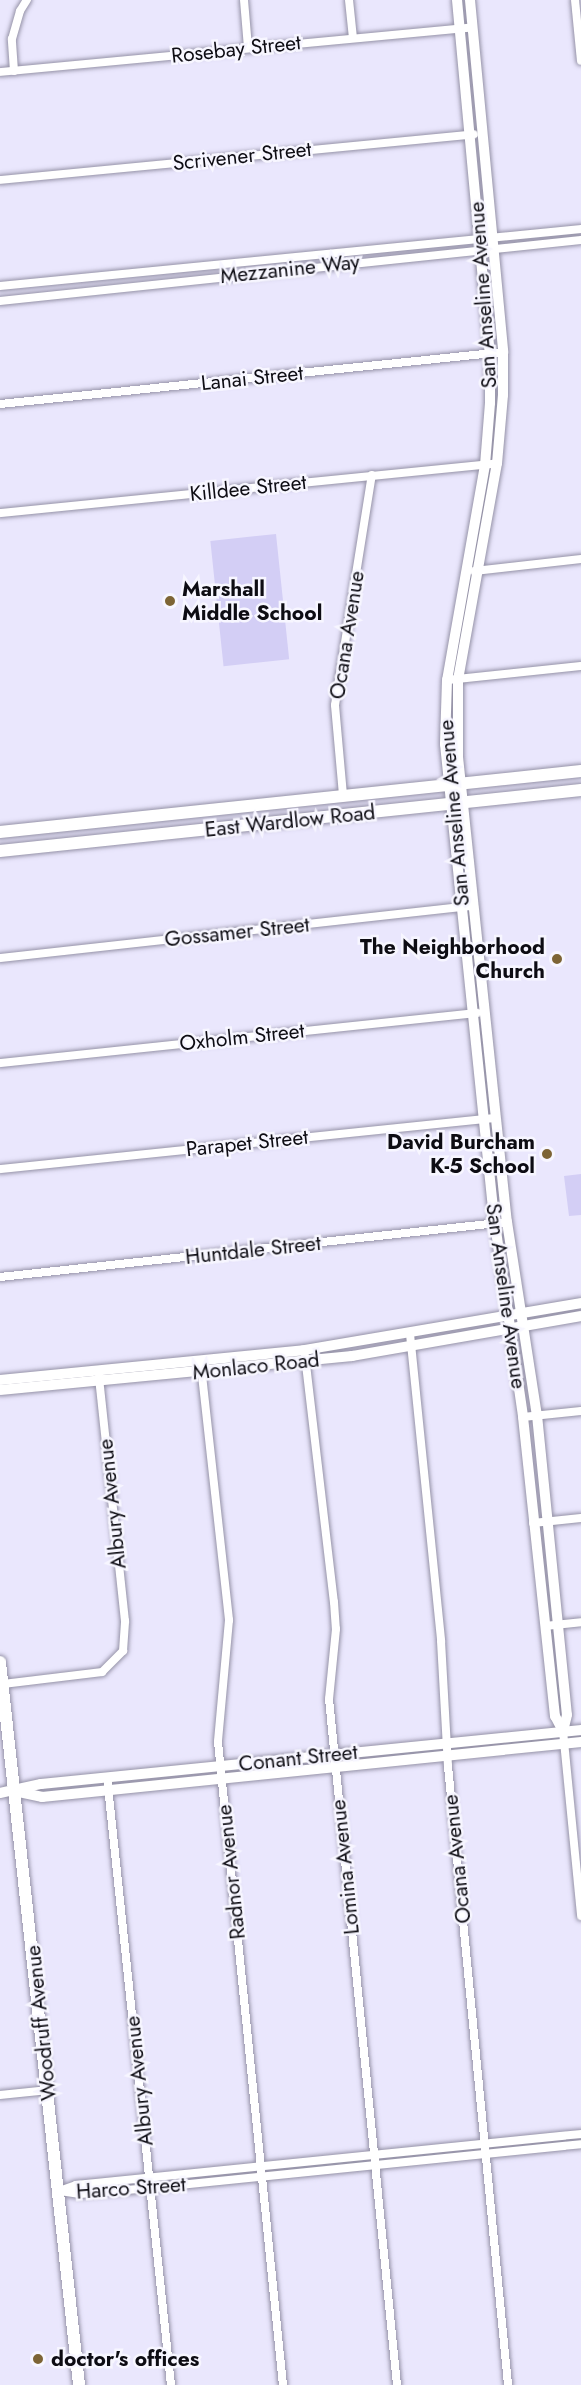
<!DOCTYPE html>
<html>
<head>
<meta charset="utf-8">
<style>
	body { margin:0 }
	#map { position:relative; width:581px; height:2385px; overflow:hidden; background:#eae7fd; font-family:Jost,sans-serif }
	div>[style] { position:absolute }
	.green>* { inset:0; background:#d3cef5; transform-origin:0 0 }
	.roads { filter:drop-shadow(0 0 2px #9592a7) drop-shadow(0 0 2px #9592a7) }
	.minor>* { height:8px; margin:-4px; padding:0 4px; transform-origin:4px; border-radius:4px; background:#fff }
	.tertiary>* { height:10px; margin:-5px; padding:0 5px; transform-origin:5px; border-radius:5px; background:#fff }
	.secondary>* { height:12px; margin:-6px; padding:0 6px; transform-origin:6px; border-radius:6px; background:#fff }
	.dots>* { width:16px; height:16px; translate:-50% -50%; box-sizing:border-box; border:3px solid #f7f6ff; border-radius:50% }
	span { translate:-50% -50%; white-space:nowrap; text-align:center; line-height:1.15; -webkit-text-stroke:5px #f7f6ff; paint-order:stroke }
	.street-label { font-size:21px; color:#0d0c13 }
	.poi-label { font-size:21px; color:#0d0c13; font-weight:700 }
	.left { translate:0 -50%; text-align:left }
	.right { translate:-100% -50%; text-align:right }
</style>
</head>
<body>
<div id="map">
	<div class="green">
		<i style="left:276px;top:534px;width:126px;height:66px;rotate:84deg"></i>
		<i style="clip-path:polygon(581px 1174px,581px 1215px,569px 1216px,564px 1176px)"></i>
	</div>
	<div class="roads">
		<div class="minor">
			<i style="left:244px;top:0;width:48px;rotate:85.2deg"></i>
			<i style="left:349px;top:0;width:37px;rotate:84deg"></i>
			<i style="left:575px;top:0;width:61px;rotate:84.4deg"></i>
			<i style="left:14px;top:71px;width:32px;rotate:-94deg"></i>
			<i style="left:12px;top:39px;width:29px;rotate:-74deg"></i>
			<i style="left:20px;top:11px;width:13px;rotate:-58deg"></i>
			<i style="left:0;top:72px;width:475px;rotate:-5.4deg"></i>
			<i style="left:0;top:180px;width:476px;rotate:-5.5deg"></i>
			<i style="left:0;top:286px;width:584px;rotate:-5.6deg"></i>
			<i style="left:0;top:301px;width:584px;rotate:-5.99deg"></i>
			<i style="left:0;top:404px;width:506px;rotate:-5.9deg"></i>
			<i style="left:0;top:513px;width:500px;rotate:-5.7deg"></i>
			<i style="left:474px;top:571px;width:108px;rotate:-6.4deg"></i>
			<i style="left:447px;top:680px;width:135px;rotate:-6deg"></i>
			<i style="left:343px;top:795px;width:90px;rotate:-95.1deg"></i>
			<i style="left:335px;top:705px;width:233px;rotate:-80.9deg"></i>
			<i style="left:0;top:958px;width:476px;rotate:-6.3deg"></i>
			<i style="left:0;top:1063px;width:480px;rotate:-6deg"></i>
			<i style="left:0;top:1169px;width:498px;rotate:-5.9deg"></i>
			<i style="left:0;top:1277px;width:510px;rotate:-6.19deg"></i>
			<i style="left:410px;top:1334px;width:309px;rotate:84.2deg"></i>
			<i style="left:441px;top:1641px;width:125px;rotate:86.8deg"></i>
			<i style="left:448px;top:1766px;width:622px;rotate:84.46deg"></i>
			<i style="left:305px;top:1356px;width:248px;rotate:83.3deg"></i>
			<i style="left:334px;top:1602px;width:27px;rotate:86deg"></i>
			<i style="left:336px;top:1629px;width:70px;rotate:95.7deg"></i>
			<i style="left:329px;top:1699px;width:689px;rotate:84.34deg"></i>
			<i style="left:201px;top:1366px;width:256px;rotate:83.7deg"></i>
			<i style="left:229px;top:1620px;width:122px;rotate:95.2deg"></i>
			<i style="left:218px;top:1742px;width:646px;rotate:84.23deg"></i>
			<i style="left:523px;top:1417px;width:58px;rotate:-5.9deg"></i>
			<i style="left:533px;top:1523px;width:48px;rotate:-5.9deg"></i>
			<i style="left:545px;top:1626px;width:36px;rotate:-6deg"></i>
			<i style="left:3px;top:1684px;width:100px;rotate:-6.9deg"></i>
			<i style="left:102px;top:1672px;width:30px;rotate:-45deg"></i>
			<i style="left:123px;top:1651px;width:30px;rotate:-86deg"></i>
			<i style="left:125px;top:1621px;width:246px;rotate:-96.1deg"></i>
			<i style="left:563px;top:1731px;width:186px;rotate:84.4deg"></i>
			<i style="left:107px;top:1777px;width:611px;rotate:83.99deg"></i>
			<i style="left:0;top:2095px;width:49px;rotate:-5.8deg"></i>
			<i style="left:59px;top:2191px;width:18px;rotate:-19deg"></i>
			<i style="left:76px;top:2185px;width:508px;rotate:-5.77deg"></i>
			<i style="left:60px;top:2191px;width:20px;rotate:9deg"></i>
			<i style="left:80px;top:2194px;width:70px;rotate:-4.9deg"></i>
			<i style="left:150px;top:2188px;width:433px;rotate:-5.8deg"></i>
		</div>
		<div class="tertiary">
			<i style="left:457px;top:0;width:356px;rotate:84.7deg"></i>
			<i style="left:490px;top:354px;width:49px;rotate:90deg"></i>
			<i style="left:490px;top:403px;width:62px;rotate:94.6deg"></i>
			<i style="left:485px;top:465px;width:218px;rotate:100deg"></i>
			<i style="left:447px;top:680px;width:64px;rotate:91.8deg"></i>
			<i style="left:445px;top:744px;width:483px;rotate:84.1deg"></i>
			<i style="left:495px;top:1224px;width:195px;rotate:81.7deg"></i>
			<i style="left:523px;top:1417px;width:301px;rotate:83.9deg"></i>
			<i style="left:555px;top:1716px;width:17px;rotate:62deg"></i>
			<i style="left:470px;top:0;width:354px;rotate:84.6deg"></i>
			<i style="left:503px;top:352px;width:43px;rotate:90deg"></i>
			<i style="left:503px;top:395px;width:68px;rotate:95deg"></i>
			<i style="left:497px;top:463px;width:219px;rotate:100.2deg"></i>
			<i style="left:458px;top:679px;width:78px;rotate:90deg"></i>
			<i style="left:458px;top:757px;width:468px;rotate:84deg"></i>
			<i style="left:507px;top:1222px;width:195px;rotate:81.2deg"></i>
			<i style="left:537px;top:1415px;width:301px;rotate:84.3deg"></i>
			<i style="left:567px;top:1715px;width:16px;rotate:104deg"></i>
			<i style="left:0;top:1380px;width:305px;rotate:-5.6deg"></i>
			<i style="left:304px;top:1350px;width:281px;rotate:-9.6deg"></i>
			<i style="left:0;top:1390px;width:354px;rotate:-5.5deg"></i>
			<i style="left:352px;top:1356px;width:232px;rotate:-9.9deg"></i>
			<i style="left:19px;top:1792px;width:24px;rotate:12deg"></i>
			<i style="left:42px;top:1797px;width:542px;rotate:-5.83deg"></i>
			<i style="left:0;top:1793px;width:42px;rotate:-12.4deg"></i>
			<i style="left:41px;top:1784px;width:543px;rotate:-5.71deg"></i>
		</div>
		<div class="secondary">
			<i style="left:0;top:832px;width:584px;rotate:-5.99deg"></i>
			<i style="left:0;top:851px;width:584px;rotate:-5.99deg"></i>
			<i style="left:0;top:1662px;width:727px;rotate:83.76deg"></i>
		</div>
	</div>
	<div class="dots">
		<i style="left:170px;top:601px;background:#7d6435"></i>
		<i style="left:557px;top:959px;background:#7d6435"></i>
		<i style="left:547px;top:1154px;background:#7d6435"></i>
		<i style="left:38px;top:2359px;background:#7d6435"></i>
	</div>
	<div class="street-label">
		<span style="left:236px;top:49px;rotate:-6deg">Rosebay Street</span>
		<span style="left:242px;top:156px;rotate:-6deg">Scrivener Street</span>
		<span style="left:290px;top:269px;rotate:-6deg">Mezzanine Way</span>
		<span style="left:483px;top:295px;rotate:-94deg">San Anseline Avenue</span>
		<span style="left:252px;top:378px;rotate:-6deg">Lanai Street</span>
		<span style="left:248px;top:488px;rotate:-6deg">Killdee Street</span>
		<span style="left:347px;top:635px;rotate:-81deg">Ocana Avenue</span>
		<span style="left:454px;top:813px;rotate:-95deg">San Anseline Avenue</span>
		<span style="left:290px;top:821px;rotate:-6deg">East Wardlow Road</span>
		<span style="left:237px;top:932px;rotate:-6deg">Gossamer Street</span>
		<span style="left:242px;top:1037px;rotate:-6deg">Oxholm Street</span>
		<span style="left:247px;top:1143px;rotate:-6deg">Parapet Street</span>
		<span style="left:253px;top:1250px;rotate:-6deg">Huntdale Street</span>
		<span style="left:506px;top:1296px;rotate:82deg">San Anseline Avenue</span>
		<span style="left:256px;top:1366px;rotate:-6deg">Monlaco Road</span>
		<span style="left:112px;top:1504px;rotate:-96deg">Albury Avenue</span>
		<span style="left:298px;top:1758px;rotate:-6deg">Conant Street</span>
		<span style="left:457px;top:1859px;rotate:-96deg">Ocana Avenue</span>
		<span style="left:345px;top:1867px;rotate:-96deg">Lomina Avenue</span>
		<span style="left:231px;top:1872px;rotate:-96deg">Radnor Avenue</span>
		<span style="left:41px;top:2023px;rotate:-96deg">Woodruff Avenue</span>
		<span style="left:139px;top:2081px;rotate:-96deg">Albury Avenue</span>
		<span style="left:131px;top:2188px;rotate:-4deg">Harco Street</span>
	</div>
	<div class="poi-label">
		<span class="left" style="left:182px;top:601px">Marshall<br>Middle School</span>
		<span class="right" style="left:545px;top:959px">The Neighborhood<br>Church</span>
		<span class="right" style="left:535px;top:1154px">David Burcham<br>K-5 School</span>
		<span class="left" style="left:51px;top:2359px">doctor's offices</span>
	</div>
</div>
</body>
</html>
